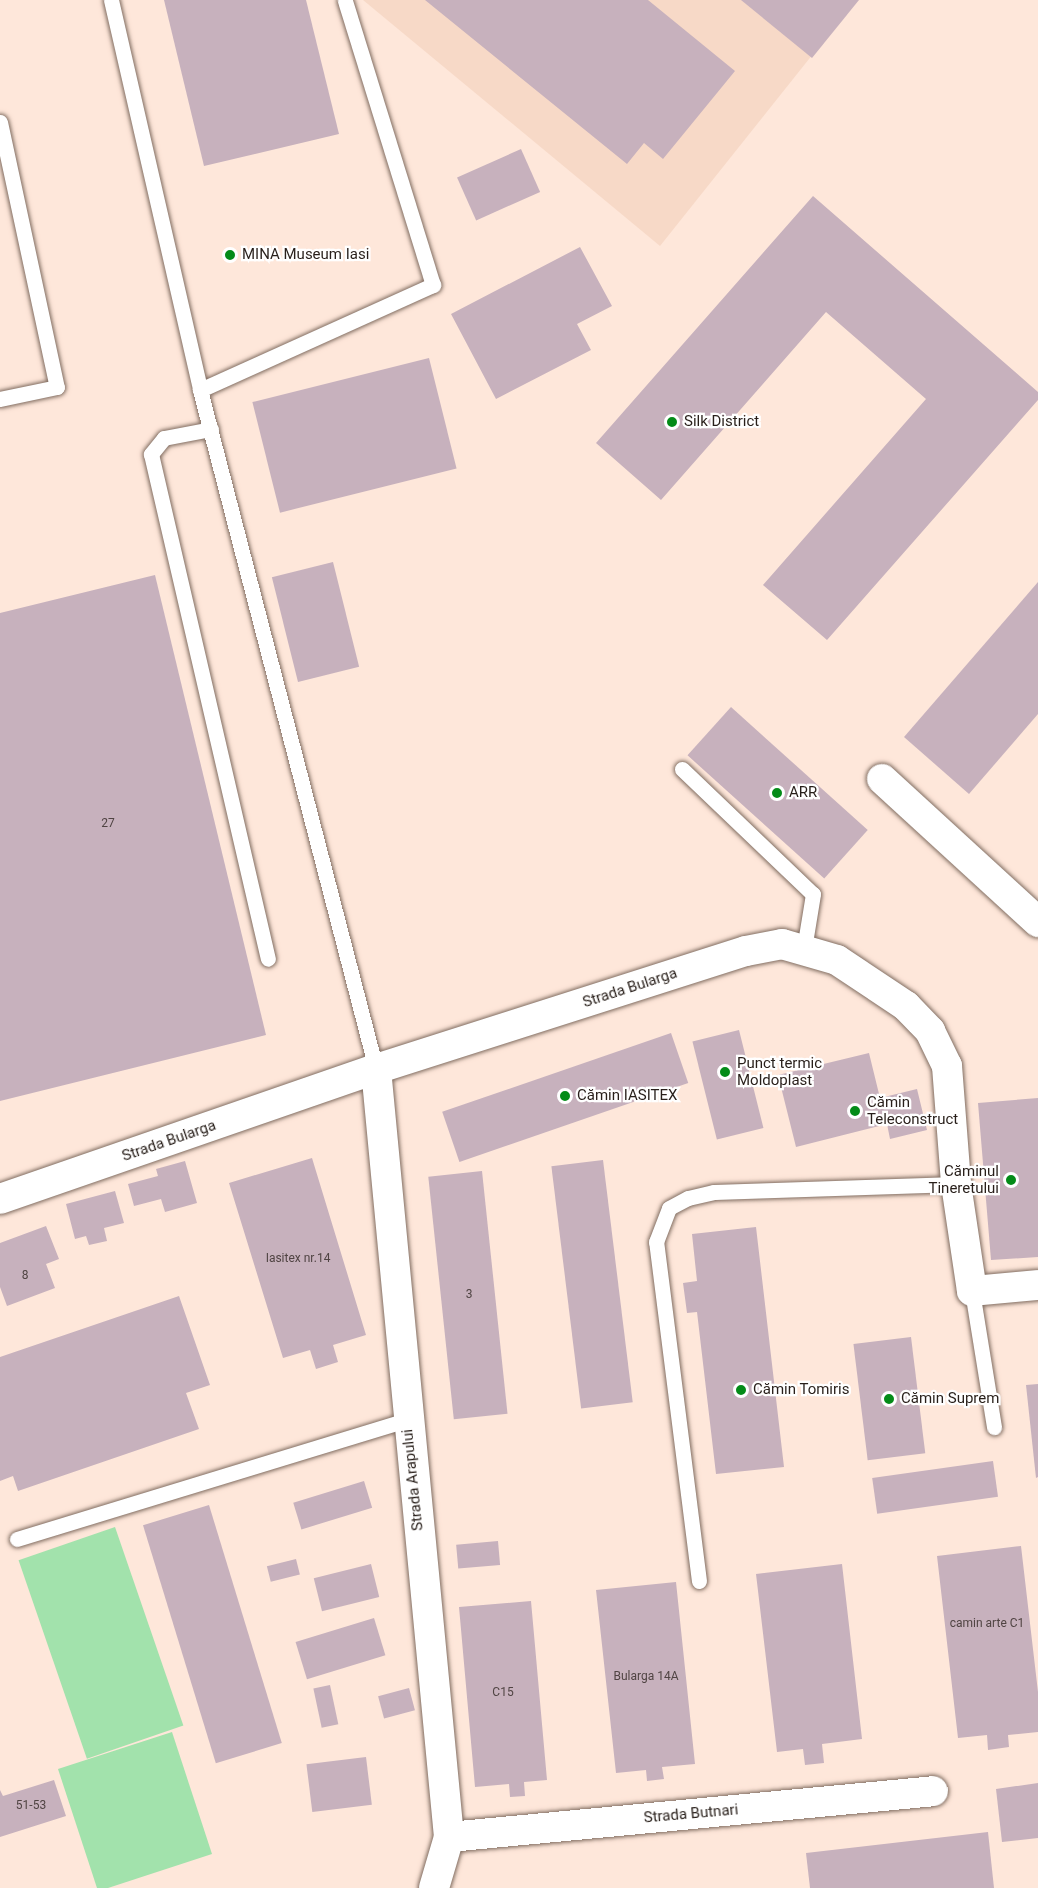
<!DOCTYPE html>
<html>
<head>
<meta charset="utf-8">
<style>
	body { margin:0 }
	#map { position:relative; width:1038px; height:1888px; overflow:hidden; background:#fee7da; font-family:Roboto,sans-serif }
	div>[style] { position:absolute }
	.built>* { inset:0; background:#f7d9c7 }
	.green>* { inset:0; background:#a2e2ac; transform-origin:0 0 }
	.building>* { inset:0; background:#c7b1bd; transform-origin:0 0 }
	.roads { filter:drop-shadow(0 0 2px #816d61) drop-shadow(0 0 2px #816d61) }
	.service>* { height:15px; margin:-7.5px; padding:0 7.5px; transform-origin:7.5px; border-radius:7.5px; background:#fff }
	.minor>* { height:30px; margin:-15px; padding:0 15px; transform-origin:15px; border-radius:15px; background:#fff }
	.dots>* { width:16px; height:16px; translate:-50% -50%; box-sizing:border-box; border:3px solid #fff; border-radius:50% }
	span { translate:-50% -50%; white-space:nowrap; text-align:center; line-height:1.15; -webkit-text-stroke:4.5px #fff; paint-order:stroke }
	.number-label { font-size:12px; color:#504443 }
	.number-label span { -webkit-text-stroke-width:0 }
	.poi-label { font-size:15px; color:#281f1a }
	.left { translate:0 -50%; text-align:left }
	.right { translate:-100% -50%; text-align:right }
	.street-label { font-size:15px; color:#281f1a }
</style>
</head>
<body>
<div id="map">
	<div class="built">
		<i style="clip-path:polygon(363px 0,856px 0,660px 246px)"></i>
	</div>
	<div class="green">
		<i style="left:115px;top:1527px;width:210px;height:102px;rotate:71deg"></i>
		<i style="clip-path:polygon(172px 1732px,212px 1854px,108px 1888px,97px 1888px,58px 1769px)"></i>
	</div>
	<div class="building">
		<i style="clip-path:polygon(164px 0,306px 0,339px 134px,204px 166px)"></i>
		<i style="clip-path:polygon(425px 0,648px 0,735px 71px,663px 159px,644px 143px,627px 164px)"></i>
		<i style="clip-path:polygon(741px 0,859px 0,812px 58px)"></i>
		<i style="left:521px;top:149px;width:47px;height:70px;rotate:66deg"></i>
		<i style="clip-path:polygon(813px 196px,1038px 392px,1038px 400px,827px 640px,763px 585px,926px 399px,826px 312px,661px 500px,596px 443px)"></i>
		<i style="clip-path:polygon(580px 247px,612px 306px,577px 324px,591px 350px,496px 399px,451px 314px)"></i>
		<i style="left:429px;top:358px;width:114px;height:182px;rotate:76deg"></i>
		<i style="left:333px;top:562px;width:108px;height:63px;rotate:76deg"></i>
		<i style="clip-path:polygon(155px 575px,266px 1035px,0 1101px,0 613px)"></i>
		<i style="clip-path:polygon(1038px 582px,1038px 714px,969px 794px,904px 737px)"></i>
		<i style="left:731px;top:707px;width:184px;height:65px;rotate:42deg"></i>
		<i style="left:739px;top:1030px;width:101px;height:48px;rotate:76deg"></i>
		<i style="left:671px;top:1033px;width:53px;height:242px;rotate:71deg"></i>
		<i style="clip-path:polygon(869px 1053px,880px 1098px,917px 1089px,927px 1130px,890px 1139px,887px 1124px,796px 1147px,778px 1075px)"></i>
		<i style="clip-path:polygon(1038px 1098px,1038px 1257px,991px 1260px,978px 1103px)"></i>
		<i style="clip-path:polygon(312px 1158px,366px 1335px,333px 1345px,338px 1362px,316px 1369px,310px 1350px,283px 1358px,229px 1183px)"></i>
		<i style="left:603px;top:1160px;width:244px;height:52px;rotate:83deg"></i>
		<i style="clip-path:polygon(185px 1161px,197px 1203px,165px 1212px,161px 1199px,134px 1206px,128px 1184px,158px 1176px,156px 1169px)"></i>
		<i style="left:482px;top:1171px;width:244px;height:54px;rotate:84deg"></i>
		<i style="clip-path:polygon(115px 1191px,124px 1223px,104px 1228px,107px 1241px,89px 1245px,86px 1236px,75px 1239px,66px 1204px)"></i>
		<i style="clip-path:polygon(46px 1226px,59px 1259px,46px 1264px,55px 1288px,7px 1306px,0 1287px,0 1243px)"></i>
		<i style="clip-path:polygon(756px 1227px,784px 1467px,716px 1474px,697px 1312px,687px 1313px,683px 1283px,697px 1281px,692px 1234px)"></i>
		<i style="clip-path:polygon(179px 1296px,210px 1385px,186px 1393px,199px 1429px,18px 1491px,13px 1476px,0 1481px,0 1357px)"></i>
		<i style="left:911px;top:1337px;width:117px;height:58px;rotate:83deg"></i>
		<i style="clip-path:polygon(1038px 1384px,1038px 1477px,1036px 1478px,1026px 1385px)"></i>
		<i style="left:993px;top:1461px;width:36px;height:122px;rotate:82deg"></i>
		<i style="left:364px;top:1481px;width:28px;height:74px;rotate:73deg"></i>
		<i style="left:209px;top:1505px;width:249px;height:69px;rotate:73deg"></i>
		<i style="left:498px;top:1541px;width:24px;height:42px;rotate:85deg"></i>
		<i style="clip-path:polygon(1021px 1546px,1038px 1692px,1038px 1732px,1008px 1735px,1009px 1747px,988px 1750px,987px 1735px,958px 1738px,937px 1556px)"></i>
		<i style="left:296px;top:1559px;width:16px;height:30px;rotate:76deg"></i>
		<i style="left:371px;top:1564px;width:34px;height:59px;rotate:76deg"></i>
		<i style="clip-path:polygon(842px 1564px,862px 1739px,822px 1744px,824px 1763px,805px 1765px,803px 1749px,777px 1752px,756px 1574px)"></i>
		<i style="clip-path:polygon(676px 1582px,695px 1764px,662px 1767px,664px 1779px,647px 1781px,646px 1770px,616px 1773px,596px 1590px)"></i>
		<i style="clip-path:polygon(531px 1601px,547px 1780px,524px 1782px,525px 1796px,510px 1797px,509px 1784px,475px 1787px,459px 1607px)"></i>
		<i style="left:374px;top:1618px;width:39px;height:82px;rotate:73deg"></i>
		<i style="left:330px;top:1685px;width:40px;height:17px;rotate:78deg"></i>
		<i style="left:409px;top:1688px;width:23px;height:32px;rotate:75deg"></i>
		<i style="left:366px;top:1757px;width:48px;height:60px;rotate:83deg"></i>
		<i style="clip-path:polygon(54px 1780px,66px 1816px,0 1837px,0 1790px,3px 1796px)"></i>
		<i style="clip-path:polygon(1038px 1783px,1038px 1838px,1002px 1842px,996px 1789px)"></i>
		<i style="clip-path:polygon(988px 1832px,994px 1888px,810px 1888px,806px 1853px)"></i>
	</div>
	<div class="roads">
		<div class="service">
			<i style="left:111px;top:0;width:400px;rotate:77.1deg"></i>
			<i style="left:200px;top:390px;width:701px;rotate:75.47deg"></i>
			<i style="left:0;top:122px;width:271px;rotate:77.9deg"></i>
			<i style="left:57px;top:387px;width:58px;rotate:168.1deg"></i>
			<i style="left:200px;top:390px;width:256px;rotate:-24.3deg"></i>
			<i style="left:433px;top:285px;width:298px;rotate:-107.2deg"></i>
			<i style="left:211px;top:429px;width:48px;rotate:169.2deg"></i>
			<i style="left:164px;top:438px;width:21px;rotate:129deg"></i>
			<i style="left:151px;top:454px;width:518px;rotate:76.96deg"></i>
			<i style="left:682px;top:769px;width:181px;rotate:43.7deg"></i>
			<i style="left:813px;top:894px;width:56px;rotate:99.3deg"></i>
			<i style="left:972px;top:1291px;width:138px;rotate:80.8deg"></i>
			<i style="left:17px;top:1539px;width:407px;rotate:-17deg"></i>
			<i style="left:699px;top:1581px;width:342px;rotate:-97.2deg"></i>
			<i style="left:656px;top:1242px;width:36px;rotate:-69deg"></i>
			<i style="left:669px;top:1208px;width:21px;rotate:-28deg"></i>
			<i style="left:688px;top:1198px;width:27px;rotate:-13deg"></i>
			<i style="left:714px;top:1192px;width:242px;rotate:-1.9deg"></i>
		</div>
		<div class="minor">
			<i style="left:882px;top:779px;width:212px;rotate:42.5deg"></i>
			<i style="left:376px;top:1069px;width:771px;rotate:84.57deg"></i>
			<i style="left:449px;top:1837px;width:53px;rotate:106.4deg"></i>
			<i style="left:0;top:1199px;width:398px;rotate:-19.1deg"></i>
			<i style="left:376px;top:1069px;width:388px;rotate:-17.7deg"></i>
			<i style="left:746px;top:951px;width:37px;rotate:-11deg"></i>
			<i style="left:782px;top:944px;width:57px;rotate:16.2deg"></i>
			<i style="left:837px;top:960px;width:83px;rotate:33.7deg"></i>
			<i style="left:906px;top:1006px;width:35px;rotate:46deg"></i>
			<i style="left:930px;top:1031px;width:39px;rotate:64deg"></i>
			<i style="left:947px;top:1066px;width:118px;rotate:85.6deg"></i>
			<i style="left:956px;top:1184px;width:108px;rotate:81.5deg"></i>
			<i style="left:972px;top:1291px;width:66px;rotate:-5.2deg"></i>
			<i style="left:449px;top:1837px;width:486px;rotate:-5.4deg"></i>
		</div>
	</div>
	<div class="dots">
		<i style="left:230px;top:255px;background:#048b18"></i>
		<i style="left:672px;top:422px;background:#048b18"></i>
		<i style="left:777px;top:793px;background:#048b18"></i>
		<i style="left:725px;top:1072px;background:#048b18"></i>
		<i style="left:565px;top:1096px;background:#048b18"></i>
		<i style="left:855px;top:1111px;background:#048b18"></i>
		<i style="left:1011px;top:1180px;background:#048b18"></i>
		<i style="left:741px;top:1390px;background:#048b18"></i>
		<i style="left:889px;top:1399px;background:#048b18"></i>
	</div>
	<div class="number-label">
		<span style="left:108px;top:824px">27</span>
		<span style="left:298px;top:1259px">Iasitex nr.14</span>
		<span style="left:25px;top:1276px">8</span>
		<span style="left:469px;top:1295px">3</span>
		<span style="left:987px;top:1624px">camin arte C1</span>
		<span style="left:646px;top:1677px">Bularga 14A</span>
		<span style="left:503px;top:1693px">C15</span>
		<span style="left:31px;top:1806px">51-53</span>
	</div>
	<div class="poi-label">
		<span class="left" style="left:242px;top:255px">MINA Museum Iasi</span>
		<span class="left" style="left:684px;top:422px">Silk District</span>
		<span class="left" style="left:789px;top:793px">ARR</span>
		<span class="left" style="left:737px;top:1072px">Punct termic<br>Moldoplast</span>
		<span class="left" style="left:577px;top:1096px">Cămin IASITEX</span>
		<span class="left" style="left:867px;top:1111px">Cămin<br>Teleconstruct</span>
		<span class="right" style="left:999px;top:1180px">Căminul<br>Tineretului</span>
		<span class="left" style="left:753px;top:1390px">Cămin Tomiris</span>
		<span class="left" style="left:901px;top:1399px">Cămin Suprem</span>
	</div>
	<div class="street-label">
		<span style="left:630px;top:988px;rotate:-18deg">Strada Bularga</span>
		<span style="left:169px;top:1141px;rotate:-19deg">Strada Bularga</span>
		<span style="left:413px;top:1480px;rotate:-96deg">Strada Arapului</span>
		<span style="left:691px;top:1814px;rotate:-5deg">Strada Butnari</span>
	</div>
</div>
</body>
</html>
